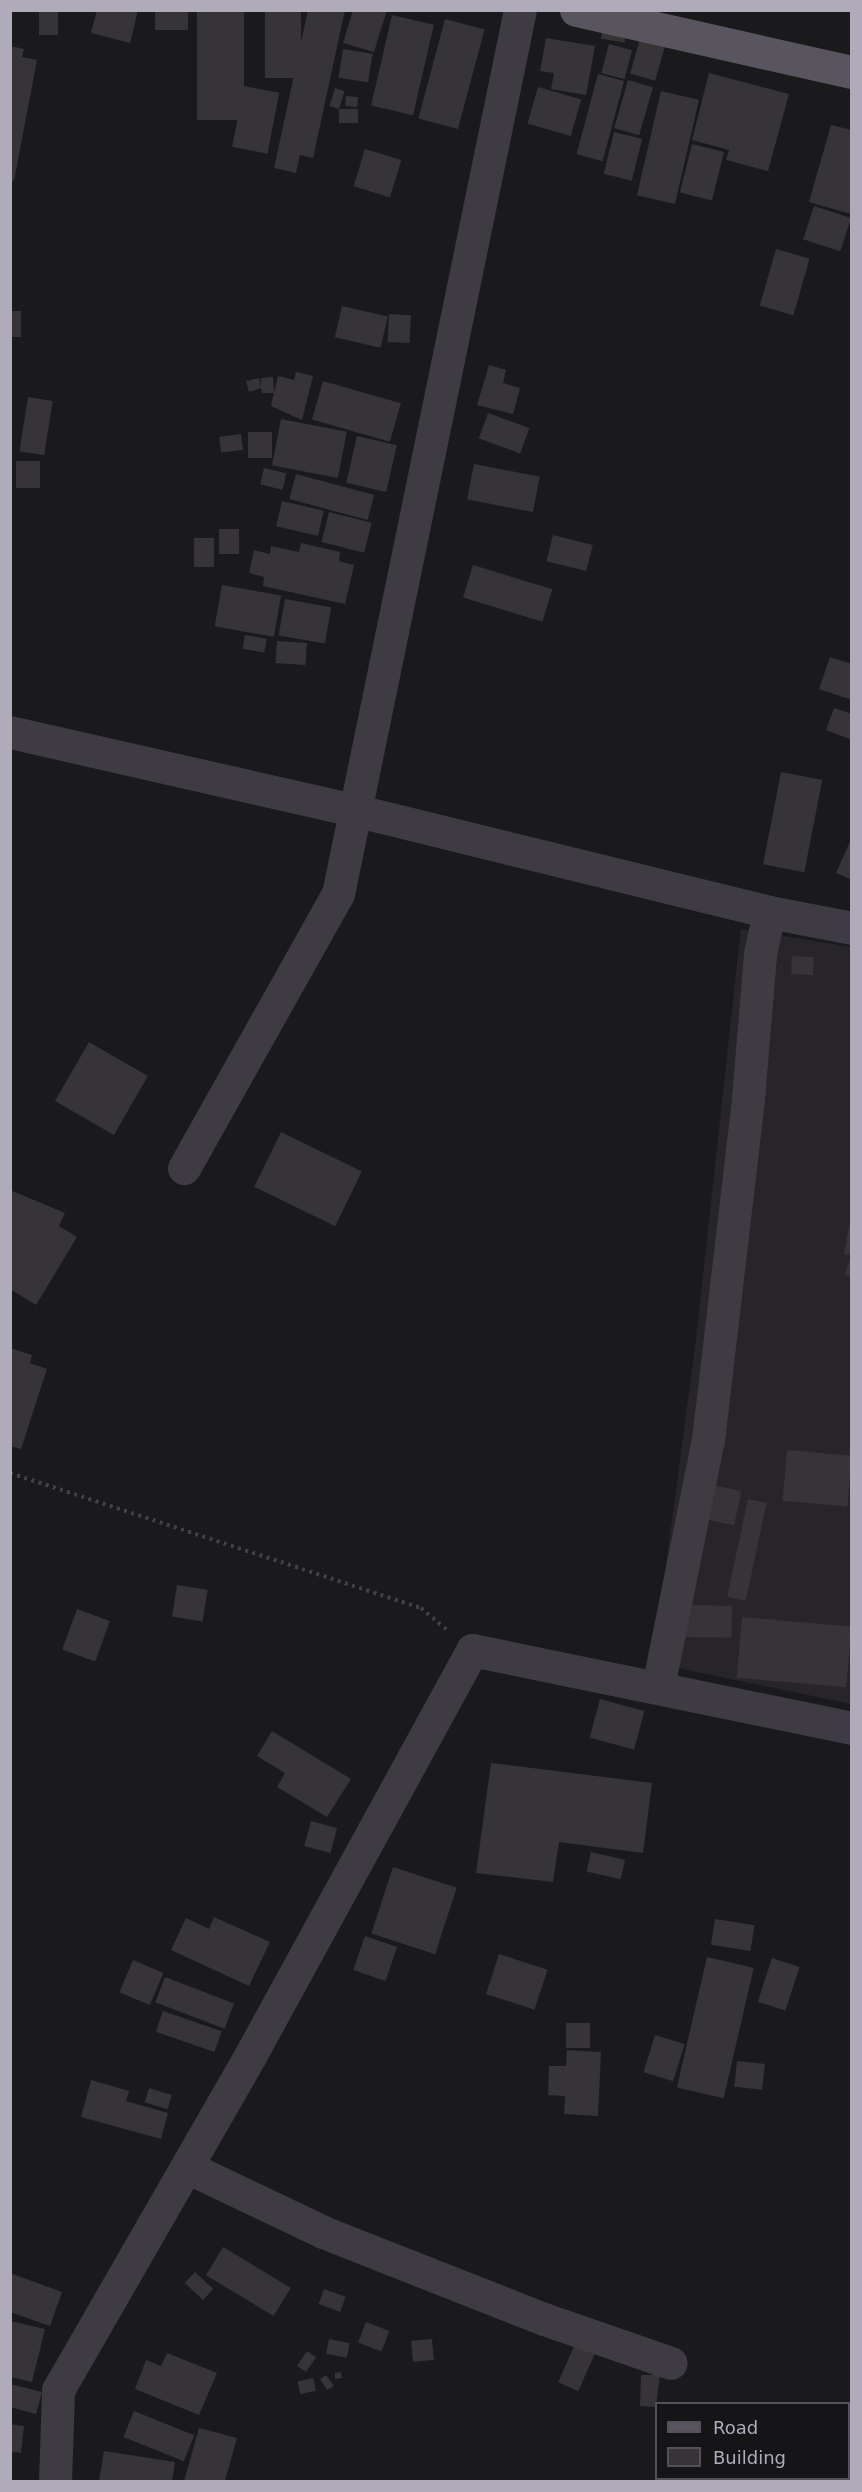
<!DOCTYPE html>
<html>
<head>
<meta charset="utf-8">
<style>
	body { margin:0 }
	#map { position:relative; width:862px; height:2492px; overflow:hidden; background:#1a191b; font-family:"DejaVu Sans",sans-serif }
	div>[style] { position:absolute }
	.built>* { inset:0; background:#272528 }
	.building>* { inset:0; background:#363437; transform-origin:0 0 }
	.path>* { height:4px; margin-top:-2px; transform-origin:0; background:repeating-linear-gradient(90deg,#423f47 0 3px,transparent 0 7.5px) }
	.minor>* { height:33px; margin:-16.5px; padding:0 16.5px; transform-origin:16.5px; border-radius:16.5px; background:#3e3c42 }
	.major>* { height:33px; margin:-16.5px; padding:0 16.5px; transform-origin:16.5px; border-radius:16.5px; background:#59555f }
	span { translate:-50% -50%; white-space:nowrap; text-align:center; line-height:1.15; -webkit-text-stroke:5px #151416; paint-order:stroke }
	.frame { position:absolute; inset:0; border:12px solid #afabbb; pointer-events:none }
	.legend { position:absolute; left:655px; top:2402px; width:195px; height:78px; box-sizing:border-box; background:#151416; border:2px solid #535058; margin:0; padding:8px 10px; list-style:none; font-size:18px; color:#afabbb }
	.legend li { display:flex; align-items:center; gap:12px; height:30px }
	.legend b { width:30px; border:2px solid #535058 }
</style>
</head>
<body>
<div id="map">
	<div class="built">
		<i style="clip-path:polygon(741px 929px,851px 947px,851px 1704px,653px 1663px,695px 1347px)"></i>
	</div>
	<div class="building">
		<i style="left:39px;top:10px;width:19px;height:25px"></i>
		<i style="clip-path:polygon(97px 10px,138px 10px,130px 43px,91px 33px)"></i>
		<i style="left:155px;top:10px;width:33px;height:20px"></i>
		<i style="left:197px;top:10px;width:47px;height:110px"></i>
		<i style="left:265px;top:10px;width:36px;height:68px"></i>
		<i style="clip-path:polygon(308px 10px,345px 10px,313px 158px,300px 155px,296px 173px,274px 168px)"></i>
		<i style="clip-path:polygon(353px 10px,387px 10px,374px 52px,343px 43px)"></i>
		<i style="left:392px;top:15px;width:43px;height:93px;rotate:13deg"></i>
		<i style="left:445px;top:19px;width:41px;height:103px;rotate:15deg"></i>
		<i style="left:603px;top:25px;width:24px;height:14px;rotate:9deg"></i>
		<i style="clip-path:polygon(546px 38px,595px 46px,586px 95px,551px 89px,554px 73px,540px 71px)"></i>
		<i style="left:640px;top:39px;width:26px;height:36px;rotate:16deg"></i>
		<i style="left:609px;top:44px;width:24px;height:30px;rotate:15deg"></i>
		<i style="clip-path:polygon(10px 46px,24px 49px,22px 57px,37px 60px,14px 181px,10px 180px)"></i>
		<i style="left:343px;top:49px;width:30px;height:29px;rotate:9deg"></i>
		<i style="clip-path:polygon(709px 73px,789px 94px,768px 171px,726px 160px,729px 150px,692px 140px)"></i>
		<i style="left:598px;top:74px;width:27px;height:83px;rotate:15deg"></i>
		<i style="left:628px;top:80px;width:26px;height:50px;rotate:16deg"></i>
		<i style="left:244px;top:86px;width:36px;height:62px;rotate:11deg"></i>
		<i style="left:538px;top:87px;width:45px;height:38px;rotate:16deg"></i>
		<i style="left:335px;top:88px;width:10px;height:19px;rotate:17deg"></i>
		<i style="left:661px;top:91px;width:39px;height:107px;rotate:13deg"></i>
		<i style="left:346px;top:96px;width:12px;height:10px;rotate:5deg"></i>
		<i style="left:339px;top:109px;width:19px;height:14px"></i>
		<i style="clip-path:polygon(831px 125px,852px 130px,851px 214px,809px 202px)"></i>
		<i style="left:614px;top:132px;width:29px;height:43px;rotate:14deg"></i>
		<i style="left:692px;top:144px;width:33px;height:50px;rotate:14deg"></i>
		<i style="left:365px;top:149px;width:38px;height:39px;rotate:17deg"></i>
		<i style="left:814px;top:206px;width:39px;height:35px;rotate:18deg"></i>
		<i style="left:776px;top:249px;width:35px;height:59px;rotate:16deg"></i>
		<i style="left:342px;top:306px;width:47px;height:32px;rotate:13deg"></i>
		<i style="left:10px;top:311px;width:11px;height:26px"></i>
		<i style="left:389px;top:314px;width:22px;height:28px;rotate:3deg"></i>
		<i style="clip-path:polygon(489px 365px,506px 370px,503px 383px,520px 388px,513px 414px,477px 405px)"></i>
		<i style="clip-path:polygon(296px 372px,313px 376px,302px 420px,271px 406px,278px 376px,294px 380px)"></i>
		<i style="clip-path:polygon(273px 377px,274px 393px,262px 393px,261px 388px,249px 392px,246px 381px,259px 378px,261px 387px,261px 378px)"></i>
		<i style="left:323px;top:381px;width:81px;height:40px;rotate:16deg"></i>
		<i style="left:28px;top:397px;width:25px;height:55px;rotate:9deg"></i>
		<i style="left:488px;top:413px;width:44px;height:27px;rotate:20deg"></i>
		<i style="left:281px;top:419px;width:67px;height:47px;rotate:11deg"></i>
		<i style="left:248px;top:432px;width:24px;height:26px"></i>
		<i style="left:241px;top:434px;width:16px;height:22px;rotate:83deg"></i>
		<i style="left:357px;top:436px;width:41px;height:48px;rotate:13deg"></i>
		<i style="left:16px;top:461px;width:24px;height:27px"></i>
		<i style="left:474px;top:464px;width:67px;height:36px;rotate:11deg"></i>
		<i style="left:264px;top:468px;width:23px;height:17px;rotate:13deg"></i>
		<i style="left:296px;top:474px;width:81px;height:26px;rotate:15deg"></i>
		<i style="left:282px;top:501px;width:43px;height:26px;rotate:13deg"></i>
		<i style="left:329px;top:512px;width:44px;height:31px;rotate:14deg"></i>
		<i style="left:219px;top:529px;width:20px;height:25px"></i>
		<i style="left:553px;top:535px;width:41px;height:27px;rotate:14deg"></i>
		<i style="left:194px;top:538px;width:20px;height:29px"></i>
		<i style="clip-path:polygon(301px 543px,340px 552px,339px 561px,354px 565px,345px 604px,263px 586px,264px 577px,249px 573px,254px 550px,270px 554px,271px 546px,299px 552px)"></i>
		<i style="left:473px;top:565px;width:83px;height:34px;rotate:17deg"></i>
		<i style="left:222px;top:585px;width:60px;height:42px;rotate:10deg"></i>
		<i style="left:285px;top:599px;width:47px;height:37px;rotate:10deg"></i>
		<i style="left:245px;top:635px;width:22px;height:14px;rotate:10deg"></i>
		<i style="left:277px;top:641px;width:30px;height:22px;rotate:4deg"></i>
		<i style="clip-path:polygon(830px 657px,852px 664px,852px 700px,819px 689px)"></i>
		<i style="clip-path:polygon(834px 708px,852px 714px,852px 740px,826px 730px)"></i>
		<i style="left:781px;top:772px;width:42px;height:94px;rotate:11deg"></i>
		<i style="clip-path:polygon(852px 837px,852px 880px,836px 873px)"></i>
		<i style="left:792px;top:956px;width:22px;height:18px;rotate:3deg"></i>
		<i style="left:89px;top:1042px;width:68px;height:68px;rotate:30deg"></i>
		<i style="left:281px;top:1132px;width:90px;height:61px;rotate:26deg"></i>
		<i style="clip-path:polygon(10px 1190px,65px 1213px,59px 1226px,77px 1237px,36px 1305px,10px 1289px)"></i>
		<i style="clip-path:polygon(850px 1221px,852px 1221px,852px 1277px,845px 1275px,851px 1255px,844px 1254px)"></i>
		<i style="clip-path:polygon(10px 1348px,32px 1355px,30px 1363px,47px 1369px,21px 1449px,10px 1446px)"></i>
		<i style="left:787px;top:1450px;width:65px;height:51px;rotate:5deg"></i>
		<i style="left:713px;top:1485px;width:29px;height:35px;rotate:12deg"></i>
		<i style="left:748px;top:1499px;width:19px;height:100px;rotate:12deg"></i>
		<i style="left:177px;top:1585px;width:31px;height:32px;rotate:9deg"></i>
		<i style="left:685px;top:1605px;width:47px;height:32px;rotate:1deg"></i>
		<i style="left:77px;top:1609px;width:35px;height:43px;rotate:20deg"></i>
		<i style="left:742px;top:1617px;width:110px;height:61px;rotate:5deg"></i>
		<i style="left:600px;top:1699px;width:46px;height:40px;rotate:15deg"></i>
		<i style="clip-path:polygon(272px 1731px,351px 1779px,327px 1817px,277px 1787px,285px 1773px,257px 1756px)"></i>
		<i style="clip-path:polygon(491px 1763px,652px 1783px,643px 1853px,559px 1842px,553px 1882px,476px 1873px)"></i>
		<i style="left:311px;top:1821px;width:27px;height:26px;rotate:15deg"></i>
		<i style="left:591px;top:1852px;width:35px;height:20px;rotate:13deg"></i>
		<i style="left:393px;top:1867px;width:67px;height:70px;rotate:18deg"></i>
		<i style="clip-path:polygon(214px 1917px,270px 1942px,249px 1986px,171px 1950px,186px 1918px,209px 1929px)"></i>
		<i style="left:715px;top:1919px;width:40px;height:26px;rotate:9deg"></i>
		<i style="left:365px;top:1936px;width:34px;height:36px;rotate:19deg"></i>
		<i style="left:499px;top:1954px;width:51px;height:42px;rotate:18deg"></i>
		<i style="left:707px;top:1957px;width:48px;height:134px;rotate:13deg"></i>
		<i style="left:772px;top:1958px;width:29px;height:46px;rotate:18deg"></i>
		<i style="left:133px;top:1960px;width:33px;height:35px;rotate:23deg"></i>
		<i style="left:165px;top:1977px;width:74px;height:27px;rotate:21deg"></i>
		<i style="left:163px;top:2011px;width:62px;height:22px;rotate:19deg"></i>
		<i style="left:566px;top:2023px;width:24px;height:25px"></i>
		<i style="left:655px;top:2035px;width:31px;height:39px;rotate:17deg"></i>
		<i style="clip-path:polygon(567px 2050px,601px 2052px,598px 2116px,564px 2114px,565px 2096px,548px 2095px,549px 2066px,566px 2066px)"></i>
		<i style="left:737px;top:2061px;width:28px;height:26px;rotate:6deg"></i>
		<i style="clip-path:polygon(91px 2080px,129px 2091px,126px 2101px,168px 2113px,161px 2139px,81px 2117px)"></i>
		<i style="left:149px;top:2088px;width:24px;height:15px;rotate:17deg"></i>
		<i style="left:223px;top:2247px;width:79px;height:33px;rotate:31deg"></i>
		<i style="left:195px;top:2272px;width:25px;height:15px;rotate:43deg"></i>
		<i style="clip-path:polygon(10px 2273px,62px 2292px,50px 2326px,10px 2312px)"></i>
		<i style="left:324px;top:2289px;width:23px;height:16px;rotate:20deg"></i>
		<i style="clip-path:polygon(10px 2321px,45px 2329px,32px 2382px,10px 2377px)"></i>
		<i style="left:366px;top:2322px;width:25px;height:22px;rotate:21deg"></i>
		<i style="left:329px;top:2339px;width:21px;height:15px;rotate:11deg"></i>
		<i style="left:432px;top:2339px;width:21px;height:21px;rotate:85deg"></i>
		<i style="left:576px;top:2342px;width:22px;height:44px;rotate:24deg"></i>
		<i style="left:307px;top:2351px;width:11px;height:18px;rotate:34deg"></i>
		<i style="clip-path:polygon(167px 2353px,217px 2373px,199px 2415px,135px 2389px,146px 2360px,161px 2366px)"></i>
		<i style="clip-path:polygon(341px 2372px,342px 2378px,335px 2379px,335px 2373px)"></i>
		<i style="clip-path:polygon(326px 2375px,334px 2386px,327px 2390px,320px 2379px)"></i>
		<i style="clip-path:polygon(641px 2375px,660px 2375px,656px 2407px,640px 2406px)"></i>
		<i style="left:313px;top:2378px;width:13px;height:16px;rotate:77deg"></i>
		<i style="clip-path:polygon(10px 2384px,42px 2392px,36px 2414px,10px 2407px)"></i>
		<i style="left:134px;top:2411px;width:65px;height:28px;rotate:22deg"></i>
		<i style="clip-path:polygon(10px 2424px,24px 2426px,21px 2453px,10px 2451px)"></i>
		<i style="clip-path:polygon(199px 2428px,237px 2438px,225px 2481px,184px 2481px)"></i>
		<i style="clip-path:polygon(104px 2451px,175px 2462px,172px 2481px,99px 2481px)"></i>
	</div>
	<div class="path">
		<i style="left:10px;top:1473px;width:433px;rotate:18.2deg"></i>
		<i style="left:421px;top:1608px;width:33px;rotate:40deg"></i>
	</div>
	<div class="minor">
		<i style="left:10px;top:732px;width:353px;rotate:12.8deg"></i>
		<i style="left:354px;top:810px;width:427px;rotate:13.8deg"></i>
		<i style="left:769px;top:912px;width:85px;rotate:10.9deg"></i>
		<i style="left:184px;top:1168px;width:314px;rotate:-60.7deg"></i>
		<i style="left:338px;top:894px;width:903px;rotate:-78.37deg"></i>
		<i style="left:658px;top:1687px;width:252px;rotate:-78.6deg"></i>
		<i style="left:708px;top:1440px;width:344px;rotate:-83.3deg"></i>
		<i style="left:748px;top:1098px;width:144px;rotate:-85.2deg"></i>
		<i style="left:760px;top:954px;width:43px;rotate:-77.9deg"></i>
		<i style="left:187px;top:2167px;width:151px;rotate:25.5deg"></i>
		<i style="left:323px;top:2232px;width:238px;rotate:21.5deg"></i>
		<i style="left:544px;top:2319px;width:134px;rotate:19.1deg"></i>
		<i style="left:55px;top:2482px;width:92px;rotate:-88.1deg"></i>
		<i style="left:58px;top:2390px;width:385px;rotate:-60.1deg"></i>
		<i style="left:250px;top:2056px;width:463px;rotate:-61.3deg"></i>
		<i style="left:472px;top:1650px;width:388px;rotate:11.6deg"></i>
	</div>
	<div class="major">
		<i style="left:576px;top:10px;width:283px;rotate:12.7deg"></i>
	</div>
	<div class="frame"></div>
	<ul class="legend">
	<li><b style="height:8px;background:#59555f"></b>Road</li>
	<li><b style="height:16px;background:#363437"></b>Building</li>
	</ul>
</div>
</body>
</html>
